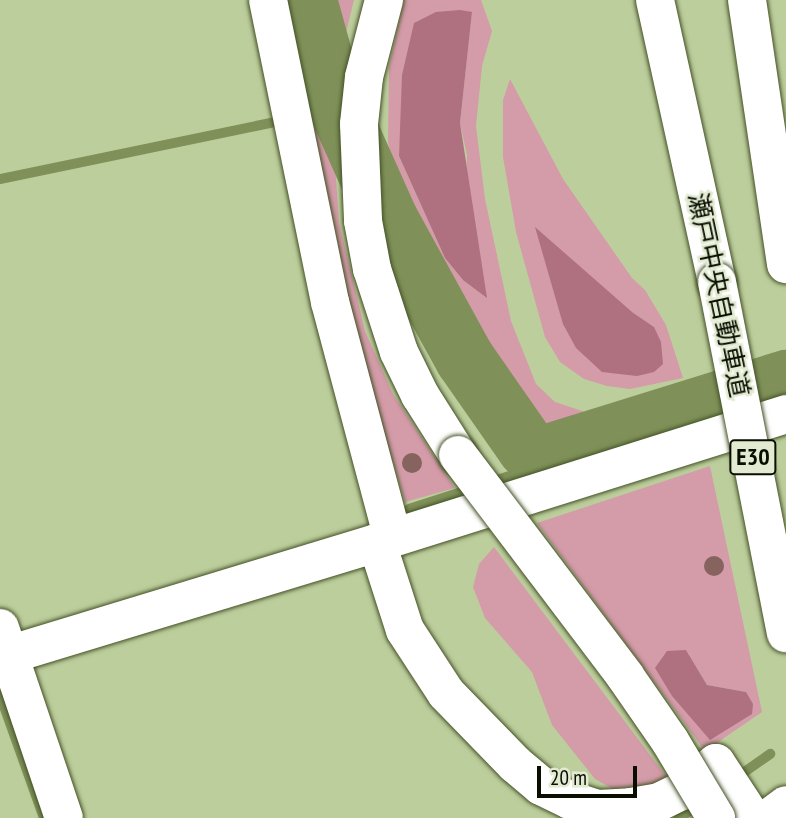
<!DOCTYPE html>
<html>
<head>
<meta charset="utf-8">
<style>
	body { margin:0 }
	#map { position:relative; width:786px; height:818px; overflow:hidden; background:#bdce9d; font-family:"PT Sans Narrow","Noto Sans JP",sans-serif }
	div>[style] { position:absolute }
	.green>* { inset:0; background:#d49ba9 }
	.forest>* { inset:0; background:#af7080 }
	.stream>* { height:10px; margin:-5px; padding:0 5px; transform-origin:5px; border-radius:5px; background:#7f9159 }
	.river>* { height:60px; margin:-30px; padding:0 30px; transform-origin:30px; border-radius:30px; background:#7f9159 }
	.roads { filter:drop-shadow(0 0 2px #445126) drop-shadow(0 0 2px #445126) }
	.minor>* { height:38px; margin:-19px; padding:0 19px; transform-origin:19px; border-radius:19px; background:#fff }
	.highway>* { height:38px; margin:-19px; padding:0 19px; transform-origin:19px; border-radius:19px; background:#fff }
	.bridges { filter:drop-shadow(0 0 2px #445126) drop-shadow(0 0 2px #445126) }
	.highway-bridge>* { height:38px; margin:-19px; padding:0 19px; transform-origin:19px; border-radius:19px; background:#fff }
	.trees>* { width:20px; height:20px; margin:-10px; border-radius:50%; background:#86635e }
	span { translate:-50% -50%; white-space:nowrap; text-align:center; line-height:1.15; -webkit-text-stroke:5px #e2ead2; paint-order:stroke }
	.shield-label span { padding:2px 5px; background:#e2ead2; border:2px solid; border-radius:5px; -webkit-text-stroke-width:0 }
	.shield-label { font-size:24px; color:#090e01; font-weight:700 }
	.street-label { font-size:26px; color:#090e01 }
	.scale { position:absolute; left:537px; top:766px; width:100px; height:32px; box-sizing:border-box; border:4px solid #090e01; border-top:0; padding-left:9px; font-size:21px; line-height:24px; white-space:nowrap; color:#090e01; -webkit-text-stroke:5px #e2ead2; paint-order:stroke }
</style>
</head>
<body>
<div id="map">
	<div class="green">
		<i style="clip-path:polygon(324px 0,354px 0,339px 61px)"></i>
		<i style="clip-path:polygon(evenodd,404px 0,481px 0,492px 31px,482px 66px,476px 126px,485px 199px,511px 321px,536px 384px,555px 402px,588px 413px,632px 412px,567px 432px,542px 433px,519px 411px,400px 199px,388px 142px,389px 67px,404px 0,472px 12px,460px 123px,467px 155px,463px 280px,445px 258px,399px 156px,401px 123px,472px 12px)"></i>
		<i style="clip-path:polygon(evenodd,510px 79px,563px 179px,632px 278px,645px 290px,666px 325px,683px 378px,630px 389px,607px 386px,584px 379px,560px 362px,545px 337px,516px 232px,503px 157px,503px 100px,510px 79px,632px 312px,654px 327px,602px 372px,632px 312px)"></i>
		<i style="clip-path:polygon(332px 121px,339px 222px,365px 331px,393px 394px,455px 488px,405px 502px,368px 381px,342px 277px,312px 126px)"></i>
		<i style="clip-path:polygon(evenodd,710px 466px,762px 712px,705px 751px,537px 523px,710px 466px,686px 650px,707px 685px,746px 692px,731px 726px,710px 739px,686px 650px)"></i>
		<i style="clip-path:polygon(494px 547px,671px 783px,613px 789px,595px 779px,552px 725px,532px 672px,485px 618px,473px 587px,479px 564px)"></i>
	</div>
	<div class="forest">
		<i style="clip-path:polygon(460px 10px,472px 12px,460px 123px,487px 298px,463px 280px,445px 258px,399px 156px,402px 75px,414px 23px,436px 12px)"></i>
		<i style="clip-path:polygon(535px 227px,632px 312px,654px 327px,661px 342px,663px 364px,654px 372px,637px 376px,602px 372px,576px 348px,563px 324px)"></i>
		<i style="clip-path:polygon(686px 650px,707px 685px,746px 692px,753px 704px,752px 714px,710px 740px,672px 696px,655px 668px,667px 651px)"></i>
	</div>
	<div class="stream">
		<i style="left:299px;top:117px;width:41px;rotate:-11.3deg"></i>
		<i style="left:0;top:179px;width:290px;rotate:-11.7deg"></i>
		<i style="left:488px;top:483px;width:44px;rotate:-18.4deg"></i>
		<i style="left:530px;top:469px;width:18px;rotate:-47deg"></i>
		<i style="left:409px;top:509px;width:68px;rotate:-17.9deg"></i>
		<i style="left:0;top:695px;width:131px;rotate:70.3deg"></i>
		<i style="left:736px;top:778px;width:42px;rotate:-35.2deg"></i>
		<i style="left:679px;top:818px;width:23px;rotate:-34deg"></i>
	</div>
	<div class="river">
		<i style="left:307px;top:0;width:102px;rotate:74.6deg"></i>
		<i style="left:334px;top:98px;width:133px;rotate:65.9deg"></i>
		<i style="left:388px;top:219px;width:160px;rotate:61.2deg"></i>
		<i style="left:465px;top:359px;width:108px;rotate:55.1deg"></i>
		<i style="left:527px;top:448px;width:17px;rotate:28deg"></i>
		<i style="left:542px;top:456px;width:256px;rotate:-17.3deg"></i>
	</div>
	<div class="roads">
		<div class="minor">
			<i style="left:268px;top:0;width:308px;rotate:78.4deg"></i>
			<i style="left:330px;top:302px;width:244px;rotate:75.1deg"></i>
			<i style="left:377px;top:543px;width:91px;rotate:72.2deg"></i>
			<i style="left:405px;top:630px;width:75px;rotate:56.9deg"></i>
			<i style="left:446px;top:693px;width:99px;rotate:45.8deg"></i>
			<i style="left:515px;top:764px;width:34px;rotate:40deg"></i>
			<i style="left:541px;top:786px;width:32px;rotate:26deg"></i>
			<i style="left:570px;top:800px;width:29px;rotate:18deg"></i>
			<i style="left:598px;top:809px;width:33px;rotate:-3deg"></i>
			<i style="left:631px;top:807px;width:28px;rotate:-10deg"></i>
			<i style="left:659px;top:802px;width:25px;rotate:-26deg"></i>
			<i style="left:682px;top:791px;width:44px;rotate:-39.5deg"></i>
			<i style="left:716px;top:763px;width:66px;rotate:56.8deg"></i>
			<i style="left:0;top:628px;width:200px;rotate:71.4deg"></i>
			<i style="left:8px;top:655px;width:386px;rotate:-16.9deg"></i>
			<i style="left:377px;top:543px;width:429px;rotate:-17.5deg"></i>
		</div>
		<div class="highway">
			<i style="left:384px;top:0;width:80px;rotate:104.6deg"></i>
			<i style="left:364px;top:77px;width:47px;rotate:96.1deg"></i>
			<i style="left:359px;top:124px;width:97px;rotate:87.6deg"></i>
			<i style="left:363px;top:221px;width:49px;rotate:79.4deg"></i>
			<i style="left:372px;top:269px;width:87px;rotate:72deg"></i>
			<i style="left:399px;top:352px;width:48px;rotate:64deg"></i>
			<i style="left:420px;top:395px;width:71px;rotate:57.7deg"></i>
			<i style="left:655px;top:0;width:289px;rotate:77.6deg"></i>
			<i style="left:747px;top:0;width:267px;rotate:81.6deg"></i>
			<i style="left:769px;top:818px;width:21px;rotate:-37deg"></i>
		</div>
	</div>
	<div class="bridges">
		<div class="highway-bridge">
			<i style="left:717px;top:282px;width:358px;rotate:78.9deg"></i>
			<i style="left:458px;top:455px;width:277px;rotate:52.9deg"></i>
			<i style="left:625px;top:676px;width:79px;rotate:55.3deg"></i>
			<i style="left:670px;top:741px;width:90px;rotate:59.1deg"></i>
		</div>
	</div>
	<div class="trees">
		<i style="left:412px;top:463px"></i>
		<i style="left:714px;top:566px"></i>
	</div>
	<div class="shield-label">
		<span style="left:753px;top:457px">E30</span>
	</div>
	<div class="street-label">
		<span style="left:719px;top:295px;rotate:78deg">瀬戸中央自動車道</span>
	</div>
	<div class="scale">20 m</div>
</div>
</body>
</html>
